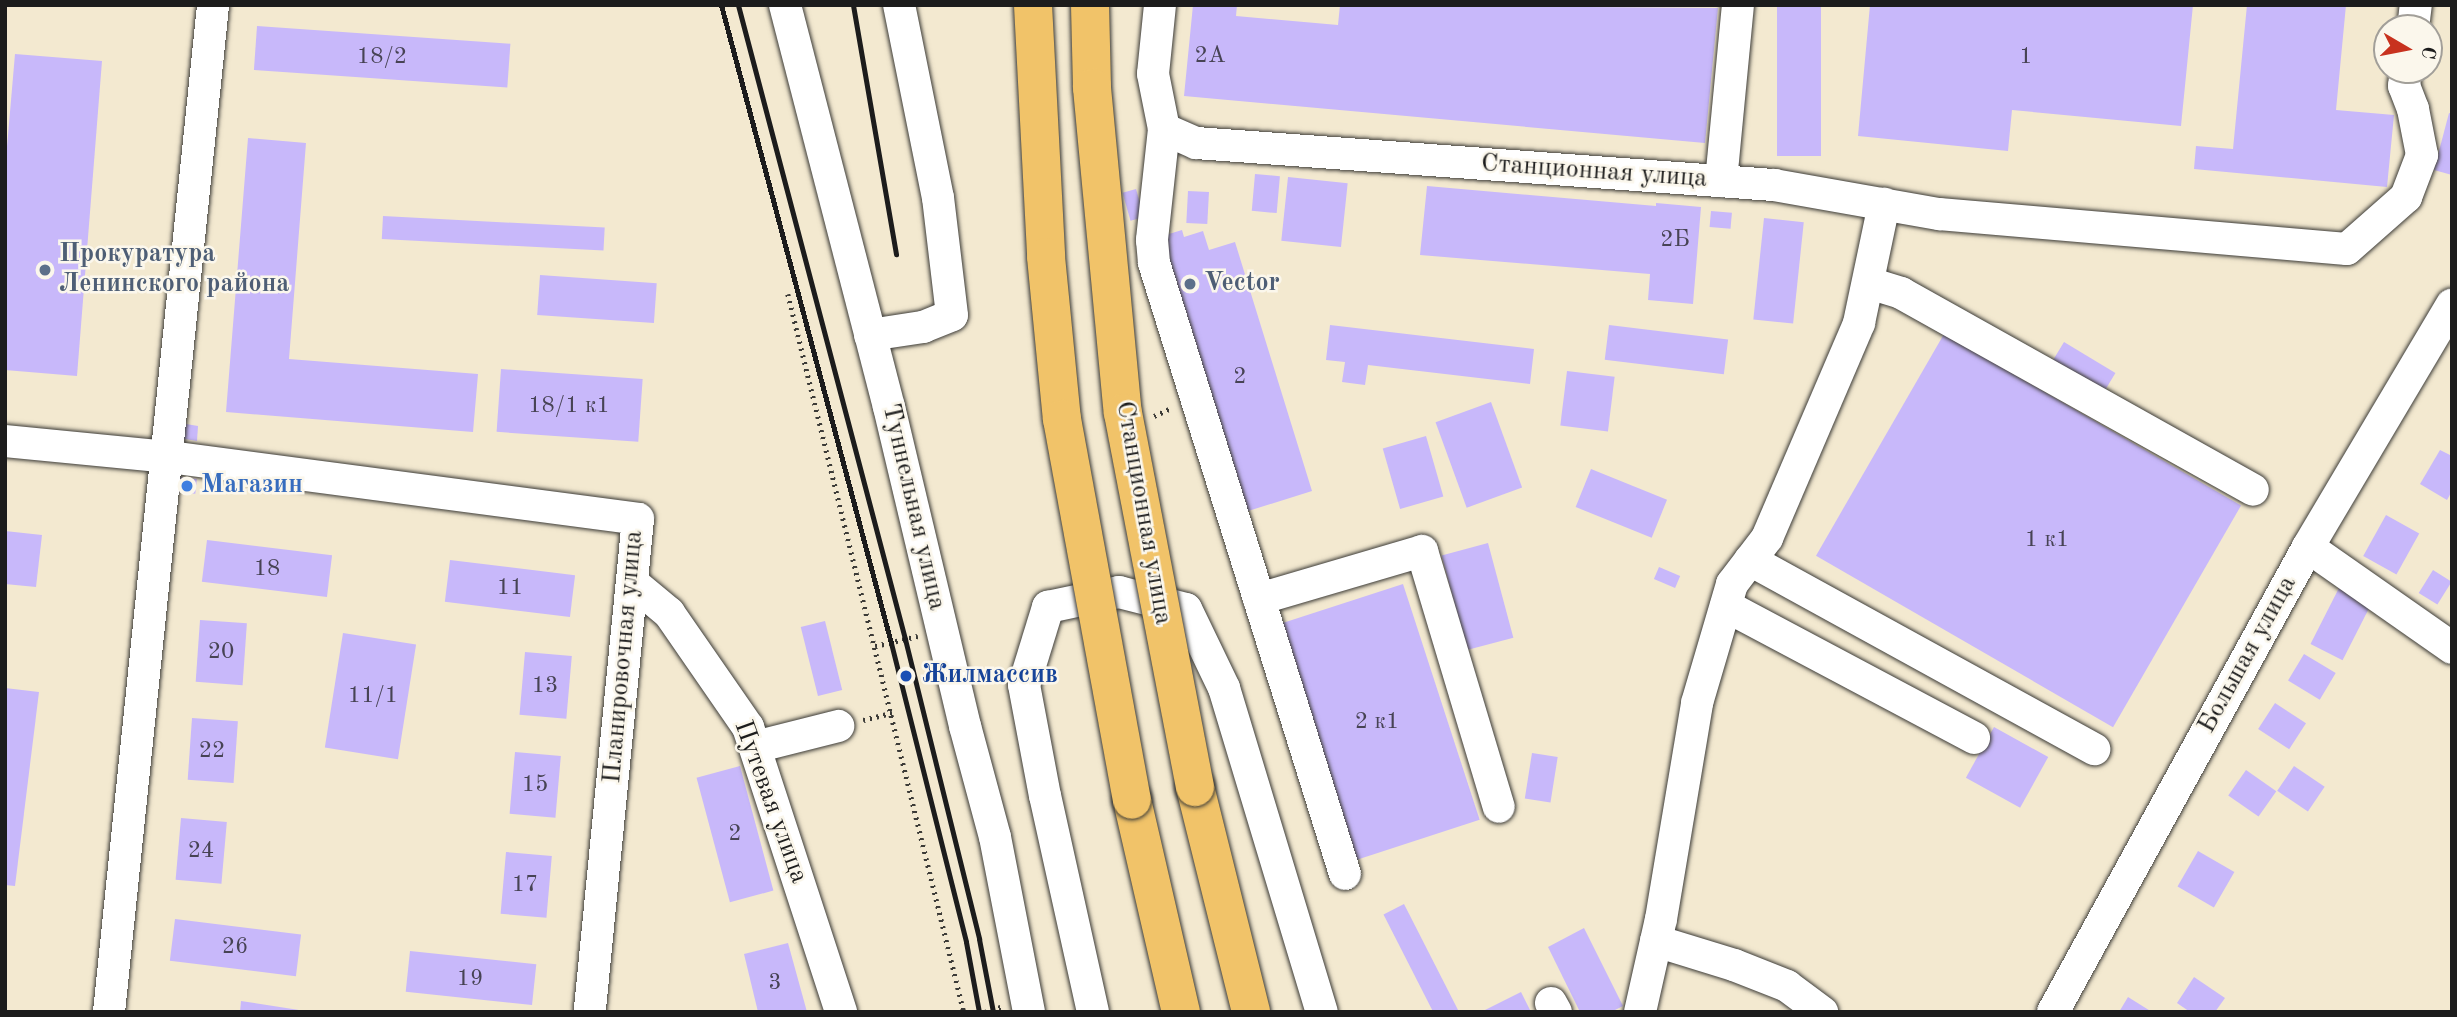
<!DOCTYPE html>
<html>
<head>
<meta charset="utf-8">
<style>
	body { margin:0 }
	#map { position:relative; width:2457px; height:1017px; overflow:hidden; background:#f3e9d0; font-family:"Old Standard TT",serif }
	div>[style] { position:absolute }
	.building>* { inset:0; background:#c8b8fa; transform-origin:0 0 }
	.path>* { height:4.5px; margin-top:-2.25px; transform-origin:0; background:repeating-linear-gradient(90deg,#3c3b37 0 2px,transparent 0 7px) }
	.roads { filter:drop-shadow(0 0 2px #3c3b37) drop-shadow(0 0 2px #3c3b37) }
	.minor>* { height:32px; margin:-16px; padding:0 16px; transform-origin:16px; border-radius:16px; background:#fff }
	.major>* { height:38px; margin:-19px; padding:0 19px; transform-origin:19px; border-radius:19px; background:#f1c369 }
	.rail>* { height:5px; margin:-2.5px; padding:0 2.5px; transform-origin:2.5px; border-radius:2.5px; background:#1c1c1c }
	.bridges { filter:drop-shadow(0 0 2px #3c3b37) drop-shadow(0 0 2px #3c3b37) }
	.major-bridge>* { height:38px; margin:-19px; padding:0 19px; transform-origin:19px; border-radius:19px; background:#f1c369 }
	.dots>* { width:19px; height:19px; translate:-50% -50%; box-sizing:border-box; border:4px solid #fbf7ec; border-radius:50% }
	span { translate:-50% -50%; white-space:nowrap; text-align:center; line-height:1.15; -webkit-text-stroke:5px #fbf7ec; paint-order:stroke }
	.number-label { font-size:23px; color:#474354 }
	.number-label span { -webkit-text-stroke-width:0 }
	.street-label { font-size:26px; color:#1c1c1c }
	.service-label { font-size:26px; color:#4e5e75; font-weight:700 }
	.left { translate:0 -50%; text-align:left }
	.shop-label { font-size:26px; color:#366cbe; font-weight:700 }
	.transit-label { font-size:26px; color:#164399; font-weight:700 }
	.frame { position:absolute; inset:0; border:7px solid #1c1c1c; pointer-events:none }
	.north { position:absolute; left:2373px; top:14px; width:70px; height:70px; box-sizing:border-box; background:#fbf7ec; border:2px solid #a29f99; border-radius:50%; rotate:100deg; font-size:19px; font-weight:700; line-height:28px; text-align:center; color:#1c1c1c }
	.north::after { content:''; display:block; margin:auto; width:24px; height:32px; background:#c8321e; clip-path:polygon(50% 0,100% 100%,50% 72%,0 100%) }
</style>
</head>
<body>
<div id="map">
	<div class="building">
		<i style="clip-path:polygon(1193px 5px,1237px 5px,1236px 16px,1338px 25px,1340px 5px,1718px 8px,1705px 143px,1184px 96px)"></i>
		<i style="left:1777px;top:5px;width:44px;height:151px"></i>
		<i style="clip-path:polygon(1870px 5px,2193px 5px,2181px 126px,2012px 110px,2008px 151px,1858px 136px)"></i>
		<i style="clip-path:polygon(2247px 5px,2346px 5px,2336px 110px,2394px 115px,2387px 187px,2194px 169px,2196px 146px,2233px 149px)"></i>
		<i style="left:257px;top:26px;width:254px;height:44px;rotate:4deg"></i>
		<i style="clip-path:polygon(15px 54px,102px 61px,77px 376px,5px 370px,5px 170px)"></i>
		<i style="clip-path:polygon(2449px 113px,2452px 114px,2452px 175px,2434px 170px)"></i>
		<i style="clip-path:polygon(248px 138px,306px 143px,289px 359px,478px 374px,473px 432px,226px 412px)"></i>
		<i style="left:1255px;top:174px;width:25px;height:37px;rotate:5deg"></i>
		<i style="left:1288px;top:177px;width:60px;height:64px;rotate:6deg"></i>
		<i style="clip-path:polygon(1427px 186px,1656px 206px,1656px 203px,1701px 207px,1693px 304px,1648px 300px,1650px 274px,1420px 255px)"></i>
		<i style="left:1136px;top:189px;width:29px;height:14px;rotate:74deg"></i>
		<i style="left:1188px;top:191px;width:21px;height:32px;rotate:3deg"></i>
		<i style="left:1711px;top:211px;width:21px;height:16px;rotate:5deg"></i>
		<i style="left:383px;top:216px;width:222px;height:23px;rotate:3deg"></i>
		<i style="left:1764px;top:218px;width:40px;height:102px;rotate:6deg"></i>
		<i style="clip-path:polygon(1182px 230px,1184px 237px,1203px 231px,1209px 250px,1235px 242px,1312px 491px,1245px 512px,1159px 237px)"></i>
		<i style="left:540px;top:275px;width:117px;height:40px;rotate:4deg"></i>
		<i style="clip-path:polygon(1330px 325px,1534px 349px,1530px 384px,1368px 365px,1365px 385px,1342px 382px,1345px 362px,1326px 360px)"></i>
		<i style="left:1609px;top:325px;width:120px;height:35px;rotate:7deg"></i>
		<i style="left:1944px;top:334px;width:343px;height:256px;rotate:30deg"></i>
		<i style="left:2064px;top:342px;width:60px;height:24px;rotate:31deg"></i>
		<i style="left:501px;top:369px;width:142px;height:63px;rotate:4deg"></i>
		<i style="left:1567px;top:371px;width:48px;height:55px;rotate:7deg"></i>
		<i style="left:1491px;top:402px;width:91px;height:59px;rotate:70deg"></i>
		<i style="clip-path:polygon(180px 423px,198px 426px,197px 441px,179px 438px)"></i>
		<i style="left:1426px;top:436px;width:63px;height:45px;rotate:74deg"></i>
		<i style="clip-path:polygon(2440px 450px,2452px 456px,2452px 491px,2447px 500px,2420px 484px)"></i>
		<i style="left:1591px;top:469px;width:82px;height:41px;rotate:22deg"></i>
		<i style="left:179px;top:477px;width:18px;height:15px;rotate:6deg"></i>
		<i style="left:2386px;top:515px;width:38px;height:47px;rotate:29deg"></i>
		<i style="clip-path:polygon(5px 531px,42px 535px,36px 587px,5px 584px)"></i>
		<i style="left:207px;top:540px;width:126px;height:42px;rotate:7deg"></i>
		<i style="left:1488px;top:543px;width:98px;height:48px;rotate:75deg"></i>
		<i style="left:450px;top:560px;width:126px;height:42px;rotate:7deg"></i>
		<i style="left:1659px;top:567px;width:23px;height:13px;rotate:23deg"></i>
		<i style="left:2433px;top:570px;width:22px;height:27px;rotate:32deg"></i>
		<i style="left:1403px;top:584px;width:248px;height:133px;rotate:72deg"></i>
		<i style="left:2340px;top:586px;width:36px;height:65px;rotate:27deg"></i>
		<i style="left:200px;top:620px;width:47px;height:62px;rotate:4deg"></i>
		<i style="left:825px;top:621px;width:71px;height:25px;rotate:76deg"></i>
		<i style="left:343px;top:633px;width:74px;height:116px;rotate:9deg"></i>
		<i style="left:525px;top:652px;width:47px;height:63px;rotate:5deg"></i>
		<i style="left:2304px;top:654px;width:37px;height:31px;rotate:31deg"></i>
		<i style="clip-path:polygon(5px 688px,39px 692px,15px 886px,5px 885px)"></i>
		<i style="left:2275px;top:703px;width:37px;height:31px;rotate:33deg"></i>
		<i style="left:192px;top:718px;width:46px;height:62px;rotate:4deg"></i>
		<i style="left:1994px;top:727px;width:62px;height:58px;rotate:29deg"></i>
		<i style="left:515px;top:752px;width:46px;height:62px;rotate:5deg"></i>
		<i style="left:1532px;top:753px;width:26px;height:46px;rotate:9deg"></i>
		<i style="left:740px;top:766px;width:129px;height:45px;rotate:75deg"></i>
		<i style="left:2294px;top:766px;width:37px;height:30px;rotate:34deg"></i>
		<i style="left:2246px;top:770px;width:37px;height:31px;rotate:35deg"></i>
		<i style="left:181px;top:818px;width:46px;height:62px;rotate:5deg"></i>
		<i style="left:2198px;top:851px;width:42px;height:41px;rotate:30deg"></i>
		<i style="left:506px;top:852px;width:46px;height:62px;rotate:5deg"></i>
		<i style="left:1404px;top:904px;width:121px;height:23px;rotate:63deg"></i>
		<i style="left:175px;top:919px;width:127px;height:42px;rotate:7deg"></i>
		<i style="clip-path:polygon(1584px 928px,1623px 1006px,1611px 1012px,1580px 1012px,1548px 947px)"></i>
		<i style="clip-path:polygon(788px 943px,807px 1012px,758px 1012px,744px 954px)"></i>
		<i style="left:410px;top:951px;width:127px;height:41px;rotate:6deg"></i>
		<i style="clip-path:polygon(2194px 977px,2225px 998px,2215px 1012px,2190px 1012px,2177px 1003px)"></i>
		<i style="clip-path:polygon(1521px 992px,1531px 1012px,1481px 1012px)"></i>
		<i style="clip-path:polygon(2128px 997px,2152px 1012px,2119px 1012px)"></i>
		<i style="clip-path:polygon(241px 1001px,299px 1010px,298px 1012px,240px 1012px)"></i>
	</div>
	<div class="path">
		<i style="left:788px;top:294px;width:739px;rotate:76.23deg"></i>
		<i style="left:1154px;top:416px;width:19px;rotate:-25deg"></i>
		<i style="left:875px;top:646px;width:44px;rotate:-13.1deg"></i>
		<i style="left:863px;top:720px;width:30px;rotate:-14deg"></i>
		<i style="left:985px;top:1012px;width:19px;rotate:-18deg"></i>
	</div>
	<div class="roads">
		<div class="minor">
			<i style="left:785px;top:5px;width:415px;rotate:75.5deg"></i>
			<i style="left:889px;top:407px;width:328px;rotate:76.6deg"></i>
			<i style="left:965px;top:726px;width:115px;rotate:74.9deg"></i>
			<i style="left:995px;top:837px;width:178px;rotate:79deg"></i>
			<i style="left:1160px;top:5px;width:69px;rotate:95.8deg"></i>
			<i style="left:1153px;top:74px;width:56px;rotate:78.7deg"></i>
			<i style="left:1164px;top:129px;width:112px;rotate:96.2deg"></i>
			<i style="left:1152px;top:240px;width:23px;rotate:85deg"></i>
			<i style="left:1154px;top:263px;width:640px;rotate:72.64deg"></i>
			<i style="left:2413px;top:28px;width:23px;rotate:-83deg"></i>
			<i style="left:1164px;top:129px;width:35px;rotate:24deg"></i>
			<i style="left:1196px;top:143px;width:580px;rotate:4.16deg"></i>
			<i style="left:1774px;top:185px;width:168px;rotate:10deg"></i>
			<i style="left:1939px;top:214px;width:409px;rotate:4.9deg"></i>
			<i style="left:2347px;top:249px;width:79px;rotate:-41.4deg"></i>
			<i style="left:2406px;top:197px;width:45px;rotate:-69.1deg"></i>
			<i style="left:2422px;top:155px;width:47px;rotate:-101.1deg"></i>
			<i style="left:2413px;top:109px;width:25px;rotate:-111deg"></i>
			<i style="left:2404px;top:86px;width:16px;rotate:-83deg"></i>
			<i style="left:1721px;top:181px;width:177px;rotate:-84.5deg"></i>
			<i style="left:1869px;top:283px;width:34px;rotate:17deg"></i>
			<i style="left:1901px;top:293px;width:403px;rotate:29.2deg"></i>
			<i style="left:870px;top:335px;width:54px;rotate:-8.6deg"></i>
			<i style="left:923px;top:327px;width:31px;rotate:-22deg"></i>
			<i style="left:952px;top:315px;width:118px;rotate:-96.8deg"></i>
			<i style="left:938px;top:198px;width:197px;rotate:-101.4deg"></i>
			<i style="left:5px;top:441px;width:165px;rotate:5.6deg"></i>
			<i style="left:169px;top:457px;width:473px;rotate:7.5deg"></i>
			<i style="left:638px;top:519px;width:495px;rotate:95.6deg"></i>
			<i style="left:2308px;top:547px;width:176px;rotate:35deg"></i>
			<i style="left:1750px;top:560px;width:393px;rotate:28.8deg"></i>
			<i style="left:633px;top:583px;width:47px;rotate:39.8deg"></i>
			<i style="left:669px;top:613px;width:139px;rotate:55.3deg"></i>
			<i style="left:748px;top:727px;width:300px;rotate:71.9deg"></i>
			<i style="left:1259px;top:599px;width:170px;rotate:-16.4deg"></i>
			<i style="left:1422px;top:551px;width:267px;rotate:73.3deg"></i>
			<i style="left:1726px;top:606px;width:281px;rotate:28deg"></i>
			<i style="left:755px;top:747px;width:86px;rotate:-14.2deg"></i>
			<i style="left:1656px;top:941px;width:82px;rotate:17.1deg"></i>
			<i style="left:1734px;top:965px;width:57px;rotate:21.6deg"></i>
			<i style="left:1787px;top:986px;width:44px;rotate:36.6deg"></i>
			<i style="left:1551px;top:1003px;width:10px;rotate:61deg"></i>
			<i style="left:109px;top:1012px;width:1012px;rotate:-84.1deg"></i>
			<i style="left:1093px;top:1012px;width:221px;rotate:-102.5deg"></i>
			<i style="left:1045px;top:796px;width:113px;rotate:-100.7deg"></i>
			<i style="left:1024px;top:685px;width:82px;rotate:-72.9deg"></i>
			<i style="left:1048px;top:607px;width:73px;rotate:-11.9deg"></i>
			<i style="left:1119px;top:592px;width:69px;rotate:14.2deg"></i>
			<i style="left:1186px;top:609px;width:88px;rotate:64.3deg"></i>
			<i style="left:1224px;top:688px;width:338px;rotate:73.2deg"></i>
			<i style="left:1640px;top:1012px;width:95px;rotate:-77.3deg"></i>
			<i style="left:1661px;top:919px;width:219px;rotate:-80.5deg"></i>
			<i style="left:1697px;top:703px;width:124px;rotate:-73.6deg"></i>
			<i style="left:1732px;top:584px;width:58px;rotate:-52.7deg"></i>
			<i style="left:1767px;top:538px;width:234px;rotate:-66.8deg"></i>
			<i style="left:1859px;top:323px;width:122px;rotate:-78.1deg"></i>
			<i style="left:2053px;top:1012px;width:530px;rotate:-61.26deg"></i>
			<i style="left:2308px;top:547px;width:282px;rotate:-59.3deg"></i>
		</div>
		<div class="major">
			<i style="left:1195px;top:787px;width:232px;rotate:76deg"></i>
			<i style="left:1132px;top:800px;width:218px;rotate:77deg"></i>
		</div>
	</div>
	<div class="rail">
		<i style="left:721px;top:5px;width:660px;rotate:75.08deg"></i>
		<i style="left:891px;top:643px;width:308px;rotate:75.9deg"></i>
		<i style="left:966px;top:942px;width:71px;rotate:79.5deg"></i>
		<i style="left:738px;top:5px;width:656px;rotate:75.24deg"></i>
		<i style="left:905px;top:639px;width:309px;rotate:76.1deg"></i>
		<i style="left:979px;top:939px;width:74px;rotate:79.1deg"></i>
		<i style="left:853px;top:5px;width:253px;rotate:80.2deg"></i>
	</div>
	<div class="bridges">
		<div class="major-bridge">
			<i style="left:1033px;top:5px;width:252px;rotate:87deg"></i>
			<i style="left:1046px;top:257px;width:163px;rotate:84.4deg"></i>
			<i style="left:1062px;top:419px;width:387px;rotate:79.6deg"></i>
			<i style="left:1090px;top:5px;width:83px;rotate:88.6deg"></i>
			<i style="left:1092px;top:88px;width:326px;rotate:84.6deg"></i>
			<i style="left:1123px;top:413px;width:381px;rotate:79.1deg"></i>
		</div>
	</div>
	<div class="dots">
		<i style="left:45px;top:270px;background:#5c6f8a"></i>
		<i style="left:1190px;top:284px;background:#5c6f8a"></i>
		<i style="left:187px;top:486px;background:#3f7fe0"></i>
		<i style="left:906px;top:676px;background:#1a4fb4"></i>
	</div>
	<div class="number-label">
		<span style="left:1210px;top:56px">2А</span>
		<span style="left:382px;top:57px">18/2</span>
		<span style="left:2026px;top:57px">1</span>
		<span style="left:1675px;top:240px">2Б</span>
		<span style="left:1240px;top:377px">2</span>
		<span style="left:569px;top:406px">18/1 к1</span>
		<span style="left:2047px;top:540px">1 к1</span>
		<span style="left:267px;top:569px">18</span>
		<span style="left:510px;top:588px">11</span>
		<span style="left:221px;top:652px">20</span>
		<span style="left:545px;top:686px">13</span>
		<span style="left:373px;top:696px">11/1</span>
		<span style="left:1377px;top:722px">2 к1</span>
		<span style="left:212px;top:751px">22</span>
		<span style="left:535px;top:785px">15</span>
		<span style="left:735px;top:834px">2</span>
		<span style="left:201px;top:851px">24</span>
		<span style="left:525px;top:885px">17</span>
		<span style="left:235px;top:947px">26</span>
		<span style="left:470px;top:979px">19</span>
		<span style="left:775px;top:983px">3</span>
	</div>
	<div class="street-label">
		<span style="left:1594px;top:172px;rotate:4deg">Станционная улица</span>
		<span style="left:913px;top:507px;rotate:77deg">Туннельная улица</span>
		<span style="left:1143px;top:513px;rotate:80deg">Станционная улица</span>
		<span style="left:2248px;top:655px;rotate:-61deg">Большая улица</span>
		<span style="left:624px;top:657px;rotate:-85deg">Планировочная улица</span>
		<span style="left:770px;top:802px;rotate:70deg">Путевая улица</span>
	</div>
	<div class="service-label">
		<span class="left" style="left:59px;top:270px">Прокуратура<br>Ленинского района</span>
		<span class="left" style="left:1204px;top:284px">Vector</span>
	</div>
	<div class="shop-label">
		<span class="left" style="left:201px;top:486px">Магазин</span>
	</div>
	<div class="transit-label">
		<span class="left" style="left:922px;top:676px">Жилмассив</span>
	</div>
	<div class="frame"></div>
	<div class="north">С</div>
</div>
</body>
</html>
